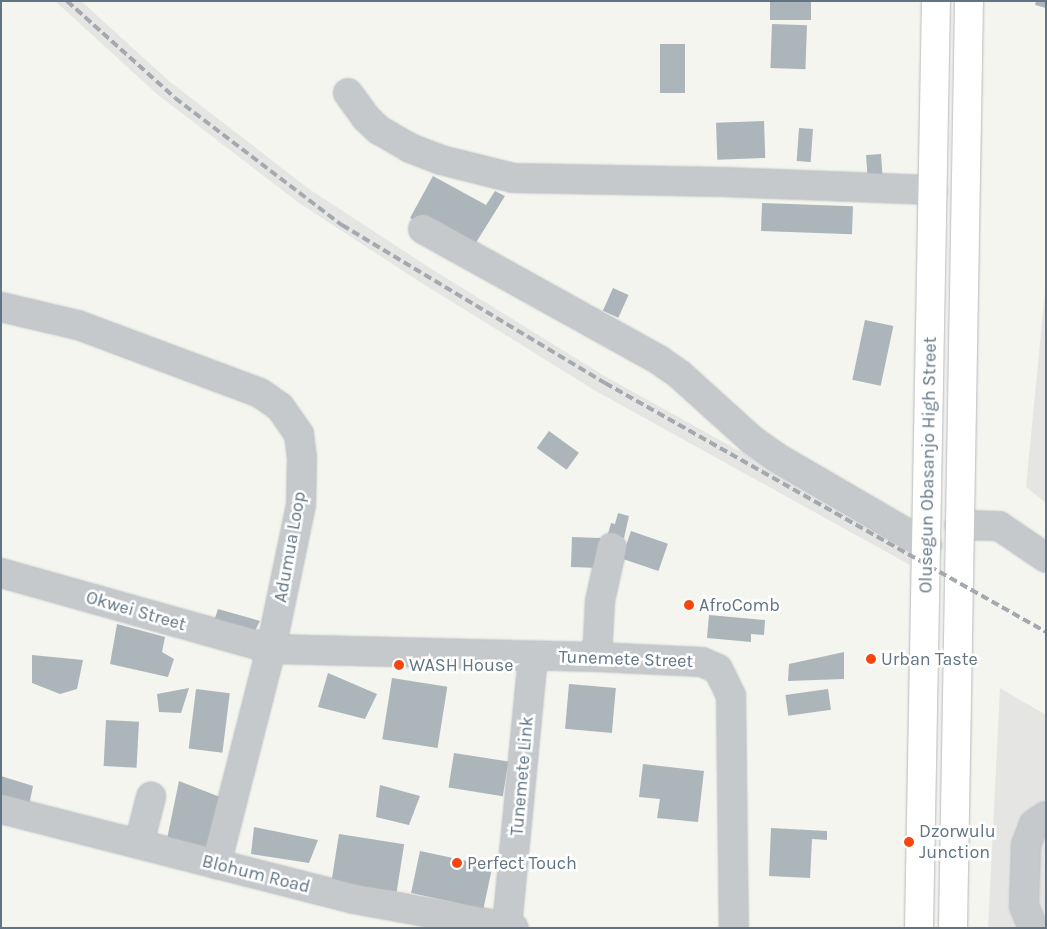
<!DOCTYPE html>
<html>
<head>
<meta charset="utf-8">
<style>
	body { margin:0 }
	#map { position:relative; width:1047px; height:929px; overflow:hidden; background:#f4f5ef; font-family:Karla,sans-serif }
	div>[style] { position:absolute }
	.built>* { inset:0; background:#e5e6e3 }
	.building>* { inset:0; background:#acb5ba; transform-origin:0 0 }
	.roads { filter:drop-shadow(0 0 1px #b6babe) drop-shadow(0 0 1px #b6babe) }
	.minor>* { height:28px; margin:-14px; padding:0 14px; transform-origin:14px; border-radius:14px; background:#c6c9cc }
	.major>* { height:28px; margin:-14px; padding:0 14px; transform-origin:14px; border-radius:14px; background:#fff }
	.rail>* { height:4px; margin-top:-2px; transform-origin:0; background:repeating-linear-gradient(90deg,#a3a9af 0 8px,transparent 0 12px) }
	.dots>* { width:14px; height:14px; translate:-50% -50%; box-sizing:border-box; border:2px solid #fff; border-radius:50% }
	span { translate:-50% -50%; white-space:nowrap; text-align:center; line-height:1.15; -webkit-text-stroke:5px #fff; paint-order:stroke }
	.street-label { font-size:18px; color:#607484 }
	.poi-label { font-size:18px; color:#607484 }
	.left { translate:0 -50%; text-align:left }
	.frame { position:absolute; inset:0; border:2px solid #607484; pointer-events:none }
</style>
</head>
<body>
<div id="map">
	<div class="built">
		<i style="clip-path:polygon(55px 1px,81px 1px,169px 81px,309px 189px,430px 268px,603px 375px,910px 546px,910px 565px,594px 390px,420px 282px,299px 203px,158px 95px)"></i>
		<i style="clip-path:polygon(1046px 281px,1046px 503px,1026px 487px)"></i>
		<i style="clip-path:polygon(1000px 688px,1046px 715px,1046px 928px,988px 928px)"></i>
	</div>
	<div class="building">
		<i style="left:770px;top:1px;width:41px;height:19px"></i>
		<i style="clip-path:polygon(1036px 1px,1046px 1px,1046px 8px,1035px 5px)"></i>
		<i style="left:772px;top:24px;width:35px;height:44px;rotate:2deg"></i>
		<i style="left:660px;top:44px;width:25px;height:49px"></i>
		<i style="left:764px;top:121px;width:37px;height:48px;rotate:88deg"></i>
		<i style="left:799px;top:128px;width:14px;height:33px;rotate:4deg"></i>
		<i style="left:881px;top:154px;width:32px;height:15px;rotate:86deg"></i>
		<i style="clip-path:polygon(433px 176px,486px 205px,495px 191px,505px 196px,472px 249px,410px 218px)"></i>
		<i style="left:762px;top:203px;width:91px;height:28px;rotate:2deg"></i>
		<i style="left:613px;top:288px;width:17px;height:25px;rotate:24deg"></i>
		<i style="left:865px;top:320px;width:29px;height:61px;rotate:12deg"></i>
		<i style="left:549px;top:431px;width:37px;height:21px;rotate:36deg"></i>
		<i style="clip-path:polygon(618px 513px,629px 516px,624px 538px,608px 534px,611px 523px,615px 524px)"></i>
		<i style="left:631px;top:531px;width:39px;height:29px;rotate:19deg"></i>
		<i style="left:572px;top:537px;width:28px;height:30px;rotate:2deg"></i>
		<i style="clip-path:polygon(218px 609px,260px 621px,250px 640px,211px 630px)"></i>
		<i style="clip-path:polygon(709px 615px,765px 620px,764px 635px,751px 634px,751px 642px,707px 638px)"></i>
		<i style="clip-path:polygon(117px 624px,165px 637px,162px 652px,174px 659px,168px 677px,110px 664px)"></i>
		<i style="clip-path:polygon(844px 652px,844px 679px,788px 681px,789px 664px)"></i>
		<i style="clip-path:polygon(32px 655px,83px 660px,77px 689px,60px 694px,32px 683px)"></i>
		<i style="clip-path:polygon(328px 673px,377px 694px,365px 719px,318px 707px)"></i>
		<i style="left:392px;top:678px;width:56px;height:62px;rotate:9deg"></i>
		<i style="left:569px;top:684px;width:47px;height:45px;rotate:5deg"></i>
		<i style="clip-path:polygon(189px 688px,181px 713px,159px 712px,157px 694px)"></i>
		<i style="left:196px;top:689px;width:34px;height:60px;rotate:7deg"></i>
		<i style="left:828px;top:689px;width:21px;height:43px;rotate:82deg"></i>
		<i style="left:106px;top:720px;width:33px;height:46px;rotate:3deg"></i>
		<i style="left:454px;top:753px;width:55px;height:35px;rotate:9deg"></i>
		<i style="clip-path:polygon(643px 764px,704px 771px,698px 822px,657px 818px,660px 799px,639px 797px)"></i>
		<i style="clip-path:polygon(1px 776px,33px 786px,28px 810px,1px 801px)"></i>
		<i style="clip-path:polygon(179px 781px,220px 797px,206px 848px,167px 839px)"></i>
		<i style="clip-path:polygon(380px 785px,420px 796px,409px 825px,376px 817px)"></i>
		<i style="clip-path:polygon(254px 827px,318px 840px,309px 863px,251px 854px)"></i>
		<i style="clip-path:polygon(771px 828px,827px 831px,827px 840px,812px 839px,810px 878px,769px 876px)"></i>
		<i style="left:339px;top:834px;width:66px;height:48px;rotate:9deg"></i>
		<i style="left:420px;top:851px;width:74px;height:43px;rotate:12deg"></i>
	</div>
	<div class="roads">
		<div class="minor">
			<i style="left:348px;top:93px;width:31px;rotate:54deg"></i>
			<i style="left:366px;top:118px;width:18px;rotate:43deg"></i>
			<i style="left:379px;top:130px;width:36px;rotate:30deg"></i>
			<i style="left:410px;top:148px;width:33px;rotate:21deg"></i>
			<i style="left:441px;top:160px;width:74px;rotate:14deg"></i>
			<i style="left:513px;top:178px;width:211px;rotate:1.1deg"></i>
			<i style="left:724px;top:182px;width:209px;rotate:2.2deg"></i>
			<i style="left:423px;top:229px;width:270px;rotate:29deg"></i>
			<i style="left:659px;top:360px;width:24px;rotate:35deg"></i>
			<i style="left:679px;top:374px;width:98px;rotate:42.1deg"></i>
			<i style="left:752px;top:440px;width:29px;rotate:35deg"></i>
			<i style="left:776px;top:457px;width:175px;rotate:30.2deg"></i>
			<i style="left:1px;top:307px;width:79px;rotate:13.2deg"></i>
			<i style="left:78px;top:325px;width:194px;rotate:20.5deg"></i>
			<i style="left:260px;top:393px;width:24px;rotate:35deg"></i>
			<i style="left:280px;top:407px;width:33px;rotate:55deg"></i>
			<i style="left:299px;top:434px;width:24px;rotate:83deg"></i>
			<i style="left:302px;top:458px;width:47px;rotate:91.2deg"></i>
			<i style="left:301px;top:505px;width:147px;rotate:101.8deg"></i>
			<i style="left:271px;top:649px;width:222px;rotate:104.3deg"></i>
			<i style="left:959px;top:525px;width:40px;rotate:1.4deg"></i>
			<i style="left:999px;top:526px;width:57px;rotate:34.2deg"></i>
			<i style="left:1px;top:573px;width:280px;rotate:15.7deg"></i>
			<i style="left:271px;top:649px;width:326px;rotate:1.4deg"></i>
			<i style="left:597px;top:657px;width:105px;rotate:2.7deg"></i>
			<i style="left:702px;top:662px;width:17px;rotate:24deg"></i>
			<i style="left:718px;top:669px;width:30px;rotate:64deg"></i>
			<i style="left:731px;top:696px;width:232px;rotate:89.3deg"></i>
			<i style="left:597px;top:657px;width:56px;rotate:-86.9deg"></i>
			<i style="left:600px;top:601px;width:55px;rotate:-77.5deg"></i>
			<i style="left:1px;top:809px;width:364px;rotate:14.3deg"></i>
			<i style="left:354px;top:899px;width:162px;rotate:10.3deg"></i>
			<i style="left:139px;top:844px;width:49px;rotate:-75.7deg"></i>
			<i style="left:507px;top:926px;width:271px;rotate:-84.5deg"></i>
			<i style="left:1033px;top:928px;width:24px;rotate:-112deg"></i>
			<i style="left:1024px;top:906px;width:61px;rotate:-88.1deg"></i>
			<i style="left:1026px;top:845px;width:22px;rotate:-69deg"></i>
			<i style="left:1034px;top:824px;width:14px;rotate:-34deg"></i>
		</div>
		<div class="major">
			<i style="left:919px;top:928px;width:927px;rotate:-88.95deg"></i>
			<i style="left:953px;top:928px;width:927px;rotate:-89.01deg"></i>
		</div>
	</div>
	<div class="rail">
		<i style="left:67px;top:1px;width:145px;rotate:41.9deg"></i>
		<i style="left:175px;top:98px;width:210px;rotate:37.3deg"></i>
		<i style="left:342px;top:225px;width:307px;rotate:31deg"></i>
		<i style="left:605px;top:383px;width:506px;rotate:29.45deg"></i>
	</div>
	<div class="dots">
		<i style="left:689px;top:605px;background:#f5460f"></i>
		<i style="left:871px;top:659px;background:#f5460f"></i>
		<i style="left:399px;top:665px;background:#f5460f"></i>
		<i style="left:909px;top:842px;background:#f5460f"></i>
		<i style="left:457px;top:863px;background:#f5460f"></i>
	</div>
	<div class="street-label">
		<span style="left:928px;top:465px;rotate:-89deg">Olusegun Obasanjo High Street</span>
		<span style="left:290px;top:547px;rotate:-80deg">Adumua Loop</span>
		<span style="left:136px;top:611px;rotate:16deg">Okwei Street</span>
		<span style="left:626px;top:659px;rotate:2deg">Tunemete Street</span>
		<span style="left:522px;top:776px;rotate:-85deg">Tunemete Link</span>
		<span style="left:256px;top:874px;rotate:14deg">Blohum Road</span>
	</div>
	<div class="poi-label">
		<span class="left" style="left:699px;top:605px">AfroComb</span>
		<span class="left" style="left:881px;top:659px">Urban Taste</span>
		<span class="left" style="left:409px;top:665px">WASH House</span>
		<span class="left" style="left:919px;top:842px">Dzorwulu<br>Junction</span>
		<span class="left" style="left:467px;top:863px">Perfect Touch</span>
	</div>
	<div class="frame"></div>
</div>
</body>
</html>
